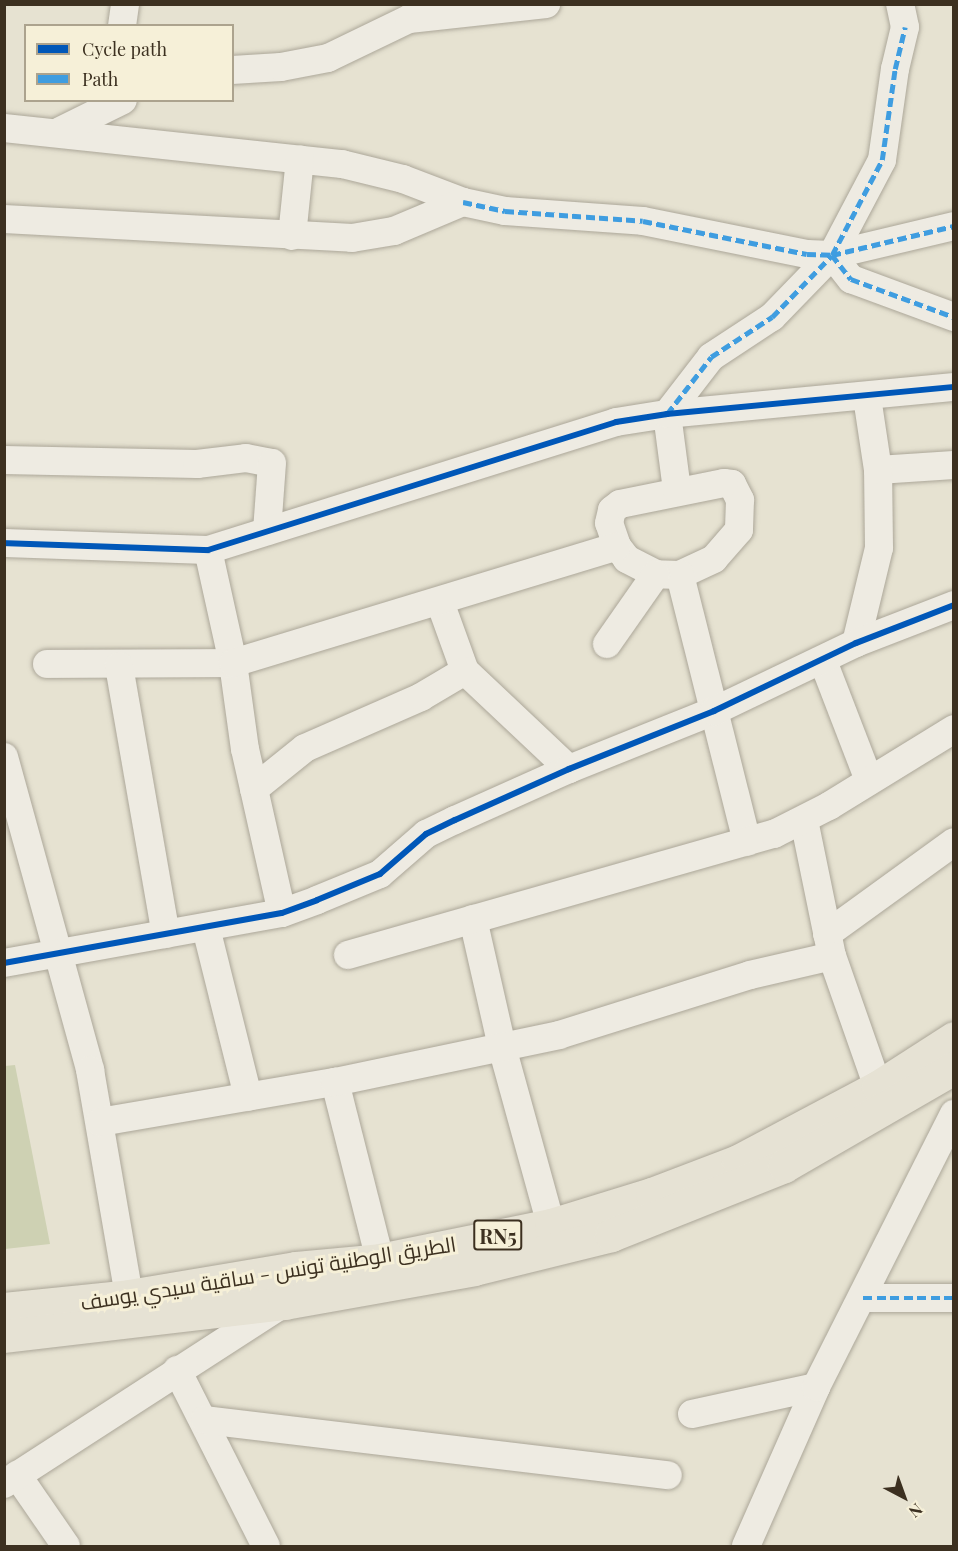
<!DOCTYPE html>
<html>
<head>
<meta charset="utf-8">
<style>
	body { margin:0 }
	#map { position:relative; width:958px; height:1551px; overflow:hidden; background:#e6e2d1; font-family:"Playfair Display",Cairo,serif }
	div>[style] { position:absolute }
	.cemetery>* { inset:0; background:#ced1b3 }
	.roads { filter:drop-shadow(0 0 2px #aca799) drop-shadow(0 0 2px #aca799) }
	.minor>* { height:28px; margin:-14px; padding:0 14px; transform-origin:14px; border-radius:14px; background:#eeebe2 }
	.major>* { height:33px; margin:-16.5px; padding:0 16.5px; transform-origin:16.5px; border-radius:16.5px; background:#e6e2d4 }
	.quiet>* { height:4.5px; margin-top:-2.25px; transform-origin:0; background:repeating-linear-gradient(90deg,#3f9de0 0 9px,transparent 0 13.5px) }
	.cycleway>* { height:6px; margin:-3px; padding:0 3px; transform-origin:3px; border-radius:3px; background:#0057b8 }
	span { translate:-50% -50%; white-space:nowrap; text-align:center; line-height:1.15; -webkit-text-stroke:6px #f6f0d8; paint-order:stroke }
	.shield-label span { padding:2px 4px; background:#f6f0d8; border:2px solid; border-radius:4px; -webkit-text-stroke-width:0 }
	.shield-label { font-size:20px; color:#3c3020; font-weight:700 }
	.street-label { font-size:21px; color:#3c3020 }
	.frame { position:absolute; inset:0; border:6px solid #3c3020; pointer-events:none }
	.legend { position:absolute; left:24px; top:24px; width:210px; height:78px; box-sizing:border-box; background:#f6f0d8; border:2px solid #aca38e; margin:0; padding:8px 10px; list-style:none; font-size:18px; color:#3c3020 }
	.legend li { display:flex; align-items:center; gap:12px; height:30px }
	.legend b { width:30px; border:2px solid #aca38e }
	.north { position:absolute; left:874px; top:1467px; width:60px; height:60px; -webkit-text-stroke:4px #f6f0d8; paint-order:stroke; rotate:139deg; font-size:16px; font-weight:700; line-height:24px; text-align:center; color:#3c3020 }
	.north::after { content:''; display:block; margin:auto; width:21px; height:27px; background:#3c3020; clip-path:polygon(50% 0,100% 100%,50% 72%,0 100%) }
</style>
</head>
<body>
<div id="map">
	<div class="cemetery">
		<i style="clip-path:polygon(15px 1065px,50px 1244px,5px 1249px,5px 1066px)"></i>
	</div>
	<div class="roads">
		<div class="minor">
			<i style="left:122px;top:26px;width:22px;rotate:-82deg"></i>
			<i style="left:232px;top:70px;width:49px;rotate:-3.5deg"></i>
			<i style="left:281px;top:67px;width:48px;rotate:-10.8deg"></i>
			<i style="left:328px;top:58px;width:90px;rotate:-25.7deg"></i>
			<i style="left:409px;top:19px;width:138px;rotate:-6.2deg"></i>
			<i style="left:4px;top:128px;width:340px;rotate:6.1deg"></i>
			<i style="left:342px;top:164px;width:63px;rotate:13.8deg"></i>
			<i style="left:403px;top:179px;width:64px;rotate:21deg"></i>
			<i style="left:463px;top:202px;width:43px;rotate:12.1deg"></i>
			<i style="left:505px;top:211px;width:138px;rotate:4.1deg"></i>
			<i style="left:643px;top:221px;width:167px;rotate:11.4deg"></i>
			<i style="left:807px;top:254px;width:25px;rotate:2deg"></i>
			<i style="left:832px;top:255px;width:125px;rotate:-13.4deg"></i>
			<i style="left:60px;top:131px;width:70px;rotate:-26.2deg"></i>
			<i style="left:4px;top:219px;width:349px;rotate:3.1deg"></i>
			<i style="left:352px;top:238px;width:43px;rotate:-9.5deg"></i>
			<i style="left:394px;top:231px;width:75px;rotate:-22.8deg"></i>
			<i style="left:292px;top:236px;width:77px;rotate:-84.1deg"></i>
			<i style="left:832px;top:255px;width:31px;rotate:52deg"></i>
			<i style="left:851px;top:279px;width:110px;rotate:20.3deg"></i>
			<i style="left:4px;top:460px;width:193px;rotate:1.2deg"></i>
			<i style="left:197px;top:464px;width:49px;rotate:-7deg"></i>
			<i style="left:246px;top:458px;width:26px;rotate:11deg"></i>
			<i style="left:272px;top:463px;width:68px;rotate:94.2deg"></i>
			<i style="left:878px;top:470px;width:76px;rotate:-3.8deg"></i>
			<i style="left:724px;top:483px;width:8px;rotate:7deg"></i>
			<i style="left:732px;top:484px;width:18px;rotate:63deg"></i>
			<i style="left:740px;top:500px;width:30px;rotate:92deg"></i>
			<i style="left:739px;top:530px;width:38px;rotate:131deg"></i>
			<i style="left:714px;top:559px;width:38px;rotate:155deg"></i>
			<i style="left:680px;top:575px;width:24px;rotate:-178deg"></i>
			<i style="left:656px;top:574px;width:33px;rotate:-153deg"></i>
			<i style="left:627px;top:559px;width:16px;rotate:-128deg"></i>
			<i style="left:617px;top:546px;width:24px;rotate:-109deg"></i>
			<i style="left:609px;top:523px;width:13px;rotate:-77deg"></i>
			<i style="left:612px;top:510px;width:10px;rotate:-37deg"></i>
			<i style="left:620px;top:504px;width:106px;rotate:-11.4deg"></i>
			<i style="left:677px;top:490px;width:77px;rotate:-97.5deg"></i>
			<i style="left:667px;top:414px;width:72px;rotate:-52.3deg"></i>
			<i style="left:711px;top:357px;width:73px;rotate:-33.3deg"></i>
			<i style="left:772px;top:317px;width:86px;rotate:-45.9deg"></i>
			<i style="left:832px;top:255px;width:107px;rotate:-62.2deg"></i>
			<i style="left:882px;top:160px;width:92px;rotate:-81.9deg"></i>
			<i style="left:895px;top:69px;width:43px;rotate:-76.6deg"></i>
			<i style="left:905px;top:27px;width:24px;rotate:-102deg"></i>
			<i style="left:4px;top:543px;width:204px;rotate:2deg"></i>
			<i style="left:208px;top:550px;width:428px;rotate:-17.4deg"></i>
			<i style="left:616px;top:422px;width:52px;rotate:-8.9deg"></i>
			<i style="left:667px;top:414px;width:288px;rotate:-5.4deg"></i>
			<i style="left:208px;top:550px;width:116px;rotate:77.5deg"></i>
			<i style="left:233px;top:663px;width:87px;rotate:82.1deg"></i>
			<i style="left:245px;top:749px;width:168px;rotate:77.3deg"></i>
			<i style="left:680px;top:575px;width:275px;rotate:75.9deg"></i>
			<i style="left:440px;top:602px;width:73px;rotate:70.1deg"></i>
			<i style="left:465px;top:671px;width:143px;rotate:43.3deg"></i>
			<i style="left:856px;top:643px;width:98px;rotate:-76.4deg"></i>
			<i style="left:879px;top:548px;width:78px;rotate:-90.7deg"></i>
			<i style="left:878px;top:470px;width:74px;rotate:-98.6deg"></i>
			<i style="left:607px;top:644px;width:85px;rotate:-55deg"></i>
			<i style="left:823px;top:661px;width:128px;rotate:68.9deg"></i>
			<i style="left:47px;top:664px;width:186px;rotate:-0.3deg"></i>
			<i style="left:233px;top:663px;width:401px;rotate:-16.9deg"></i>
			<i style="left:119px;top:666px;width:272px;rotate:80.1deg"></i>
			<i style="left:4px;top:757px;width:325px;rotate:74.6deg"></i>
			<i style="left:90px;top:1070px;width:229px;rotate:80.2deg"></i>
			<i style="left:254px;top:789px;width:65px;rotate:-38.8deg"></i>
			<i style="left:305px;top:748px;width:127px;rotate:-23.7deg"></i>
			<i style="left:421px;top:697px;width:51px;rotate:-30.6deg"></i>
			<i style="left:804px;top:820px;width:139px;rotate:78.4deg"></i>
			<i style="left:832px;top:956px;width:139px;rotate:70.7deg"></i>
			<i style="left:473px;top:919px;width:131px;rotate:77.2deg"></i>
			<i style="left:502px;top:1047px;width:185px;rotate:74.6deg"></i>
			<i style="left:206px;top:928px;width:174px;rotate:76deg"></i>
			<i style="left:827px;top:934px;width:157px;rotate:-35.9deg"></i>
			<i style="left:348px;top:955px;width:443px;rotate:-15.9deg"></i>
			<i style="left:774px;top:834px;width:62px;rotate:-27deg"></i>
			<i style="left:829px;top:806px;width:147px;rotate:-31.6deg"></i>
			<i style="left:4px;top:963px;width:282px;rotate:-10.2deg"></i>
			<i style="left:282px;top:913px;width:37px;rotate:-20deg"></i>
			<i style="left:317px;top:900px;width:68px;rotate:-22.4deg"></i>
			<i style="left:380px;top:874px;width:61px;rotate:-41deg"></i>
			<i style="left:426px;top:834px;width:32px;rotate:-26deg"></i>
			<i style="left:455px;top:820px;width:125px;rotate:-24.1deg"></i>
			<i style="left:569px;top:769px;width:156px;rotate:-21.8deg"></i>
			<i style="left:714px;top:711px;width:157px;rotate:-25.6deg"></i>
			<i style="left:856px;top:643px;width:105px;rotate:-21.2deg"></i>
			<i style="left:335px;top:1082px;width:184px;rotate:75.8deg"></i>
			<i style="left:100px;top:1122px;width:238px;rotate:-9.7deg"></i>
			<i style="left:335px;top:1082px;width:229px;rotate:-11.8deg"></i>
			<i style="left:559px;top:1035px;width:200px;rotate:-17.4deg"></i>
			<i style="left:750px;top:975px;width:84px;rotate:-13deg"></i>
			<i style="left:863px;top:1298px;width:91px"></i>
			<i style="left:177px;top:1370px;width:197px;rotate:63.2deg"></i>
			<i style="left:692px;top:1414px;width:127px;rotate:-12.3deg"></i>
			<i style="left:205px;top:1420px;width:466px;rotate:6.8deg"></i>
			<i style="left:17px;top:1475px;width:86px;rotate:55.4deg"></i>
			<i style="left:4px;top:1484px;width:333px;rotate:-32.9deg"></i>
			<i style="left:746px;top:1546px;width:174px;rotate:-66.2deg"></i>
			<i style="left:816px;top:1387px;width:306px;rotate:-63.2deg"></i>
		</div>
		<div class="major">
			<i style="left:4px;top:1309px;width:126px;rotate:-5.9deg"></i>
			<i style="left:129px;top:1296px;width:169px;rotate:-9.5deg"></i>
			<i style="left:296px;top:1268px;width:84px;rotate:-5.4deg"></i>
			<i style="left:380px;top:1260px;width:175px;rotate:-11.6deg"></i>
			<i style="left:551px;top:1225px;width:106px;rotate:-17.1deg"></i>
			<i style="left:652px;top:1194px;width:92px;rotate:-21deg"></i>
			<i style="left:738px;top:1161px;width:158px;rotate:-27.9deg"></i>
			<i style="left:878px;top:1087px;width:90px;rotate:-32.8deg"></i>
			<i style="left:4px;top:1336px;width:282px;rotate:-6.7deg"></i>
			<i style="left:284px;top:1303px;width:193px;rotate:-10.1deg"></i>
			<i style="left:474px;top:1269px;width:141px;rotate:-13.9deg"></i>
			<i style="left:611px;top:1235px;width:186px;rotate:-21.7deg"></i>
			<i style="left:784px;top:1166px;width:196px;rotate:-30deg"></i>
		</div>
	</div>
	<div class="quiet">
		<i style="left:463px;top:202px;width:43px;rotate:12.1deg"></i>
		<i style="left:505px;top:211px;width:138px;rotate:4.1deg"></i>
		<i style="left:643px;top:221px;width:167px;rotate:11.4deg"></i>
		<i style="left:807px;top:254px;width:25px;rotate:2deg"></i>
		<i style="left:832px;top:255px;width:125px;rotate:-13.4deg"></i>
		<i style="left:832px;top:255px;width:31px;rotate:52deg"></i>
		<i style="left:851px;top:279px;width:110px;rotate:20.3deg"></i>
		<i style="left:667px;top:414px;width:72px;rotate:-52.3deg"></i>
		<i style="left:711px;top:357px;width:73px;rotate:-33.3deg"></i>
		<i style="left:772px;top:317px;width:86px;rotate:-45.9deg"></i>
		<i style="left:832px;top:255px;width:107px;rotate:-62.2deg"></i>
		<i style="left:882px;top:160px;width:92px;rotate:-81.9deg"></i>
		<i style="left:895px;top:69px;width:43px;rotate:-76.6deg"></i>
		<i style="left:863px;top:1298px;width:91px"></i>
	</div>
	<div class="cycleway">
		<i style="left:4px;top:543px;width:204px;rotate:2deg"></i>
		<i style="left:208px;top:550px;width:428px;rotate:-17.4deg"></i>
		<i style="left:616px;top:422px;width:52px;rotate:-8.9deg"></i>
		<i style="left:667px;top:414px;width:288px;rotate:-5.4deg"></i>
		<i style="left:4px;top:963px;width:282px;rotate:-10.2deg"></i>
		<i style="left:282px;top:913px;width:37px;rotate:-20deg"></i>
		<i style="left:317px;top:900px;width:68px;rotate:-22.4deg"></i>
		<i style="left:380px;top:874px;width:61px;rotate:-41deg"></i>
		<i style="left:426px;top:834px;width:32px;rotate:-26deg"></i>
		<i style="left:455px;top:820px;width:125px;rotate:-24.1deg"></i>
		<i style="left:569px;top:769px;width:156px;rotate:-21.8deg"></i>
		<i style="left:714px;top:711px;width:157px;rotate:-25.6deg"></i>
		<i style="left:856px;top:643px;width:105px;rotate:-21.2deg"></i>
	</div>
	<div class="shield-label">
		<span style="left:498px;top:1235px">RN5</span>
	</div>
	<div class="street-label">
		<span style="left:268px;top:1272px;rotate:-9deg">الطريق الوطنية تونس - ساقية سيدي يوسف</span>
	</div>
	<div class="frame"></div>
	<ul class="legend">
	<li><b style="height:8px;background:#0057b8"></b>Cycle path</li>
	<li><b style="height:8px;background:#3f9de0"></b>Path</li>
	</ul>
	<div class="north">N</div>
</div>
</body>
</html>
